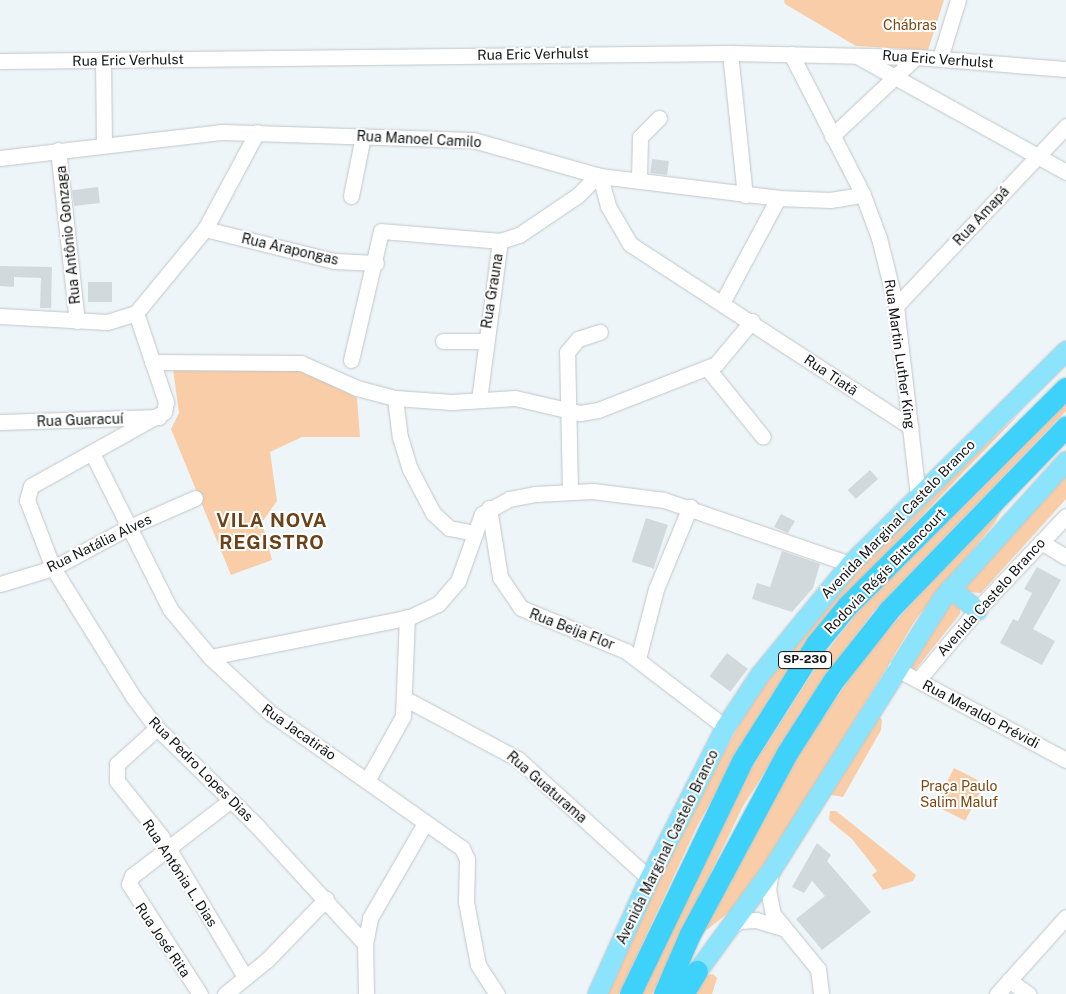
<!DOCTYPE html>
<html>
<head>
<meta charset="utf-8">
<style>
	body { margin:0 }
	#map { position:relative; width:1066px; height:994px; overflow:hidden; background:#eef5f8; font-family:"Public Sans",sans-serif }
	div>[style] { position:absolute }
	.green>* { inset:0; background:#f8cda8; transform-origin:0 0 }
	.building>* { inset:0; background:#d2d9dc; transform-origin:0 0 }
	.roads { filter:drop-shadow(0 0 1px #c0c6c9) drop-shadow(0 0 1px #c0c6c9) }
	.minor>* { height:15px; margin:-7.5px; padding:0 7.5px; transform-origin:7.5px; border-radius:7.5px; background:#fff }
	.major>* { height:19px; margin:-9.5px; padding:0 9.5px; transform-origin:9.5px; border-radius:9.5px; background:#8be4fc }
	.highway>* { height:21px; margin:-10.5px; padding:0 10.5px; transform-origin:10.5px; border-radius:10.5px; background:#3ed2fa }
	span { translate:-50% -50%; white-space:nowrap; text-align:center; line-height:1.15; -webkit-text-stroke:4px #fff; paint-order:stroke }
	.shield-label span { padding:1px 4px; background:#fff; border:1px solid; border-radius:4px; -webkit-text-stroke-width:0 }
	.shield-label { font-size:12px; color:#111314; font-weight:700 }
	.park-label { font-size:14px; color:#7a4810 }
	.street-label { font-size:14px; color:#111314 }
	.district-label { font-size:19px; color:#6b4217; font-weight:700; letter-spacing:1px }
</style>
</head>
<body>
<div id="map">
	<div class="green">
		<i style="clip-path:polygon(784px 0,944px 0,928px 50px,856px 46px,785px 4px)"></i>
		<i style="clip-path:polygon(300px 368px,357px 398px,360px 437px,302px 437px,270px 452px,277px 501px,262px 522px,272px 560px,231px 575px,171px 429px,179px 413px,173px 369px)"></i>
		<i style="clip-path:polygon(1066px 399px,1066px 411px,873px 612px,832px 667px,743px 806px,652px 994px,638px 994px,731px 800px,822px 658px,863px 605px)"></i>
		<i style="clip-path:polygon(1022px 411px,842px 599px,807px 644px,770px 697px,697px 826px,619px 994px,605px 994px,686px 823px,758px 690px,792px 643px,888px 535px)"></i>
		<i style="clip-path:polygon(1066px 467px,1066px 499px,981px 593px,969px 592px,965px 586px)"></i>
		<i style="clip-path:polygon(1011px 494px,994px 524px,916px 619px,793px 822px,733px 909px,703px 933px,707px 917px,737px 861px,805px 745px,866px 654px)"></i>
		<i style="clip-path:polygon(950px 602px,960px 608px,960px 614px,915px 670px,910px 670px,906px 660px)"></i>
		<i style="clip-path:polygon(877px 713px,882px 720px,881px 730px,843px 797px,826px 794px)"></i>
		<i style="left:954px;top:768px;width:34px;height:42px;rotate:27deg"></i>
		<i style="clip-path:polygon(830px 811px,836px 811px,916px 875px,913px 881px,883px 890px,872px 875px,877px 871px,852px 839px,829px 820px)"></i>
		<i style="clip-path:polygon(713px 974px,717px 978px,712px 994px,697px 994px,706px 975px)"></i>
	</div>
	<div class="building">
		<i style="left:652px;top:159px;width:17px;height:14px;rotate:7deg"></i>
		<i style="left:98px;top:187px;width:16px;height:26px;rotate:83deg"></i>
		<i style="clip-path:polygon(0 266px,52px 267px,51px 308px,40px 308px,41px 278px,14px 277px,14px 287px,0 286px)"></i>
		<i style="left:88px;top:282px;width:24px;height:20px"></i>
		<i style="left:870px;top:470px;width:12px;height:30px;rotate:48deg"></i>
		<i style="clip-path:polygon(781px 514px,795px 521px,788px 533px,774px 527px)"></i>
		<i style="left:646px;top:518px;width:23px;height:46px;rotate:18deg"></i>
		<i style="clip-path:polygon(782px 551px,820px 564px,813px 588px,792px 612px,752px 599px,757px 583px,770px 587px)"></i>
		<i style="clip-path:polygon(1037px 567px,1061px 580px,1033px 629px,1055px 641px,1042px 665px,1000px 643px,1013px 619px,1018px 621px,1032px 593px,1024px 589px)"></i>
		<i style="left:727px;top:653px;width:26px;height:29px;rotate:37deg"></i>
		<i style="clip-path:polygon(817px 843px,831px 855px,827px 861px,871px 912px,822px 950px,796px 919px,825px 896px,812px 881px,804px 893px,792px 887px)"></i>
	</div>
	<div class="roads">
		<div class="minor">
			<i style="left:730px;top:53px;width:143px;rotate:84deg"></i>
			<i style="left:791px;top:54px;width:158px;rotate:62.9deg"></i>
			<i style="left:863px;top:195px;width:46px;rotate:69.6deg"></i>
			<i style="left:879px;top:238px;width:70px;rotate:76deg"></i>
			<i style="left:896px;top:306px;width:190px;rotate:83.4deg"></i>
			<i style="left:857px;top:56px;width:239px;rotate:29deg"></i>
			<i style="left:940px;top:58px;width:61px;rotate:-72.8deg"></i>
			<i style="left:0;top:61px;width:730px;rotate:-0.63deg"></i>
			<i style="left:730px;top:53px;width:186px;rotate:1.2deg"></i>
			<i style="left:916px;top:57px;width:150px;rotate:4.6deg"></i>
			<i style="left:103px;top:61px;width:82px;rotate:89.3deg"></i>
			<i style="left:832px;top:136px;width:115px;rotate:-43.2deg"></i>
			<i style="left:58px;top:150px;width:172px;rotate:83.7deg"></i>
			<i style="left:0;top:158px;width:224px;rotate:-6.7deg"></i>
			<i style="left:222px;top:132px;width:251px;rotate:1.8deg"></i>
			<i style="left:473px;top:140px;width:132px;rotate:15.8deg"></i>
			<i style="left:600px;top:176px;width:179px;rotate:7deg"></i>
			<i style="left:778px;top:198px;width:52px;rotate:2.2deg"></i>
			<i style="left:830px;top:200px;width:33px;rotate:-9deg"></i>
			<i style="left:600px;top:176px;width:31px;rotate:75deg"></i>
			<i style="left:608px;top:206px;width:44px;rotate:59.9deg"></i>
			<i style="left:630px;top:244px;width:335px;rotate:33.1deg"></i>
			<i style="left:639px;top:180px;width:43px;rotate:-88.7deg"></i>
			<i style="left:640px;top:137px;width:27px;rotate:-45deg"></i>
			<i style="left:351px;top:196px;width:61px;rotate:-78.7deg"></i>
			<i style="left:205px;top:229px;width:133px;rotate:13.9deg"></i>
			<i style="left:334px;top:261px;width:42px;rotate:2.7deg"></i>
			<i style="left:722px;top:303px;width:119px;rotate:-61.9deg"></i>
			<i style="left:896px;top:306px;width:248px;rotate:-46.6deg"></i>
			<i style="left:136px;top:313px;width:94px;rotate:71.4deg"></i>
			<i style="left:166px;top:402px;width:10px;rotate:101deg"></i>
			<i style="left:164px;top:412px;width:152px;rotate:150.9deg"></i>
			<i style="left:31px;top:486px;width:15px;rotate:106deg"></i>
			<i style="left:27px;top:500px;width:73px;rotate:69.1deg"></i>
			<i style="left:53px;top:568px;width:153px;rotate:58.1deg"></i>
			<i style="left:134px;top:698px;width:38px;rotate:53deg"></i>
			<i style="left:157px;top:728px;width:140px;rotate:44.4deg"></i>
			<i style="left:257px;top:826px;width:160px;rotate:47.5deg"></i>
			<i style="left:0;top:316px;width:107px;rotate:3.2deg"></i>
			<i style="left:107px;top:322px;width:30px;rotate:-17deg"></i>
			<i style="left:136px;top:313px;width:109px;rotate:-50.6deg"></i>
			<i style="left:205px;top:229px;width:110px;rotate:-61.8deg"></i>
			<i style="left:443px;top:341px;width:41px"></i>
			<i style="left:351px;top:360px;width:132px;rotate:-76.9deg"></i>
			<i style="left:381px;top:231px;width:119px;rotate:4.8deg"></i>
			<i style="left:152px;top:362px;width:149px;rotate:0.4deg"></i>
			<i style="left:301px;top:363px;width:61px;rotate:24.1deg"></i>
			<i style="left:357px;top:388px;width:39px;rotate:15deg"></i>
			<i style="left:395px;top:398px;width:57px;rotate:4deg"></i>
			<i style="left:452px;top:402px;width:63px;rotate:-3.6deg"></i>
			<i style="left:515px;top:398px;width:67px;rotate:13deg"></i>
			<i style="left:580px;top:413px;width:18px;rotate:-9deg"></i>
			<i style="left:598px;top:410px;width:127px;rotate:-21.3deg"></i>
			<i style="left:716px;top:364px;width:56px;rotate:-50.1deg"></i>
			<i style="left:708px;top:369px;width:87px;rotate:51deg"></i>
			<i style="left:395px;top:398px;width:39px;rotate:83deg"></i>
			<i style="left:400px;top:437px;width:34px;rotate:73deg"></i>
			<i style="left:410px;top:469px;width:50px;rotate:62.4deg"></i>
			<i style="left:433px;top:513px;width:22px;rotate:43deg"></i>
			<i style="left:449px;top:528px;width:26px;rotate:11deg"></i>
			<i style="left:479px;top:400px;width:160px;rotate:-82.5deg"></i>
			<i style="left:500px;top:241px;width:20px;rotate:-18deg"></i>
			<i style="left:519px;top:235px;width:71px;rotate:-34.1deg"></i>
			<i style="left:578px;top:195px;width:28px;rotate:-45deg"></i>
			<i style="left:0;top:422px;width:159px;rotate:-1.8deg"></i>
			<i style="left:92px;top:453px;width:174px;rotate:63.4deg"></i>
			<i style="left:170px;top:609px;width:62px;rotate:50.2deg"></i>
			<i style="left:210px;top:657px;width:81px;rotate:43deg"></i>
			<i style="left:269px;top:712px;width:236px;rotate:35.2deg"></i>
			<i style="left:462px;top:848px;width:12px;rotate:66deg"></i>
			<i style="left:467px;top:859px;width:43px;rotate:91.3deg"></i>
			<i style="left:466px;top:902px;width:64px;rotate:79.2deg"></i>
			<i style="left:478px;top:965px;width:35px;rotate:57deg"></i>
			<i style="left:570px;top:491px;width:139px;rotate:-91.2deg"></i>
			<i style="left:567px;top:352px;width:17px;rotate:-50deg"></i>
			<i style="left:578px;top:339px;width:23px;rotate:-18deg"></i>
			<i style="left:489px;top:508px;width:70px;rotate:80.9deg"></i>
			<i style="left:500px;top:577px;width:37px;rotate:56deg"></i>
			<i style="left:521px;top:608px;width:113px;rotate:22.3deg"></i>
			<i style="left:626px;top:651px;width:125px;rotate:37.5deg"></i>
			<i style="left:1041px;top:542px;width:29px;rotate:31deg"></i>
			<i style="left:0;top:584px;width:55px;rotate:-16.8deg"></i>
			<i style="left:53px;top:568px;width:86px;rotate:-28.3deg"></i>
			<i style="left:129px;top:527px;width:72px;rotate:-23.7deg"></i>
			<i style="left:210px;top:657px;width:204px;rotate:-11.3deg"></i>
			<i style="left:410px;top:617px;width:31px;rotate:-25deg"></i>
			<i style="left:438px;top:604px;width:30px;rotate:-49deg"></i>
			<i style="left:458px;top:581px;width:71px;rotate:-70.3deg"></i>
			<i style="left:482px;top:514px;width:31px;rotate:-29deg"></i>
			<i style="left:509px;top:499px;width:26px;rotate:-11deg"></i>
			<i style="left:535px;top:494px;width:58px;rotate:-3deg"></i>
			<i style="left:593px;top:491px;width:72px;rotate:7.2deg"></i>
			<i style="left:664px;top:500px;width:197px;rotate:19deg"></i>
			<i style="left:638px;top:659px;width:72px;rotate:-75.6deg"></i>
			<i style="left:656px;top:589px;width:89px;rotate:-67.5deg"></i>
			<i style="left:895px;top:668px;width:194px;rotate:28.3deg"></i>
			<i style="left:918px;top:680px;width:92px;rotate:-49.9deg"></i>
			<i style="left:977px;top:610px;width:129px;rotate:-46.6deg"></i>
			<i style="left:406px;top:699px;width:127px;rotate:28.2deg"></i>
			<i style="left:518px;top:759px;width:177px;rotate:42.3deg"></i>
			<i style="left:157px;top:728px;width:54px;rotate:138deg"></i>
			<i style="left:117px;top:764px;width:17px;rotate:90deg"></i>
			<i style="left:117px;top:781px;width:70px;rotate:51.3deg"></i>
			<i style="left:161px;top:836px;width:164px;rotate:59.2deg"></i>
			<i style="left:368px;top:779px;width:72px;rotate:-60.9deg"></i>
			<i style="left:403px;top:716px;width:99px;rotate:-87.7deg"></i>
			<i style="left:771px;top:871px;width:18px;rotate:99deg"></i>
			<i style="left:768px;top:889px;width:25px;rotate:79deg"></i>
			<i style="left:773px;top:914px;width:71px;rotate:50.7deg"></i>
			<i style="left:818px;top:969px;width:25px;rotate:83deg"></i>
			<i style="left:728px;top:929px;width:14px;rotate:-36deg"></i>
			<i style="left:739px;top:921px;width:17px;rotate:-3deg"></i>
			<i style="left:756px;top:920px;width:28px;rotate:17deg"></i>
			<i style="left:1009px;top:980px;width:24px;rotate:36deg"></i>
			<i style="left:200px;top:994px;width:131px;rotate:-122.8deg"></i>
			<i style="left:129px;top:884px;width:9px;rotate:-69deg"></i>
			<i style="left:132px;top:876px;width:125px;rotate:-37.5deg"></i>
			<i style="left:225px;top:994px;width:54px;rotate:-39deg"></i>
			<i style="left:267px;top:960px;width:85px;rotate:-46deg"></i>
			<i style="left:366px;top:994px;width:50px;rotate:-91.1deg"></i>
			<i style="left:365px;top:944px;width:26px;rotate:-79deg"></i>
			<i style="left:370px;top:918px;width:108px;rotate:-59.9deg"></i>
			<i style="left:997px;top:994px;width:103px;rotate:-48.1deg"></i>
		</div>
		<div class="major">
			<i style="left:950px;top:588px;width:35px;rotate:39deg"></i>
			<i style="left:697px;top:971px;width:125px;rotate:-53.8deg"></i>
			<i style="left:771px;top:870px;width:321px;rotate:-57.8deg"></i>
			<i style="left:942px;top:598px;width:185px;rotate:-47.9deg"></i>
			<i style="left:597px;top:994px;width:127px;rotate:-65.9deg"></i>
			<i style="left:649px;top:878px;width:169px;rotate:-63.3deg"></i>
			<i style="left:725px;top:727px;width:64px;rotate:-56.6deg"></i>
			<i style="left:760px;top:674px;width:142px;rotate:-50.7deg"></i>
			<i style="left:850px;top:564px;width:304px;rotate:-44.7deg"></i>
		</div>
		<div class="highway">
			<i style="left:630px;top:994px;width:259px;rotate:-64.3deg"></i>
			<i style="left:742px;top:761px;width:138px;rotate:-57.7deg"></i>
			<i style="left:816px;top:644px;width:49px;rotate:-50.8deg"></i>
			<i style="left:847px;top:606px;width:309px;rotate:-44.9deg"></i>
			<i style="left:664px;top:994px;width:65px;rotate:-66.6deg"></i>
			<i style="left:690px;top:934px;width:205px;rotate:-61.8deg"></i>
			<i style="left:787px;top:753px;width:85px;rotate:-57.4deg"></i>
			<i style="left:833px;top:681px;width:90px;rotate:-51.7deg"></i>
			<i style="left:889px;top:610px;width:255px;rotate:-46deg"></i>
			<i style="left:683px;top:994px;width:27px;rotate:-59deg"></i>
		</div>
	</div>
	<div class="shield-label">
		<span style="left:805px;top:660px">SP-230</span>
	</div>
	<div class="park-label">
		<span style="left:910px;top:25px">Chábras</span>
		<span style="left:959px;top:794px">Praça Paulo<br>Salim Maluf</span>
	</div>
	<div class="street-label">
		<span style="left:533px;top:54px;rotate:-1deg">Rua Eric Verhulst</span>
		<span style="left:938px;top:59px;rotate:4deg">Rua Eric Verhulst</span>
		<span style="left:128px;top:60px;rotate:-1deg">Rua Eric Verhulst</span>
		<span style="left:419px;top:139px;rotate:3deg">Rua Manoel Camilo</span>
		<span style="left:981px;top:216px;rotate:-47deg">Rua Amapá</span>
		<span style="left:68px;top:235px;rotate:-96deg">Rua Antônio Gonzaga</span>
		<span style="left:290px;top:249px;rotate:13deg">Rua Arapongas</span>
		<span style="left:492px;top:291px;rotate:-81deg">Rua Grauna</span>
		<span style="left:900px;top:354px;rotate:82deg">Rua Martin Luther King</span>
		<span style="left:831px;top:375px;rotate:34deg">Rua Tiatã</span>
		<span style="left:80px;top:420px;rotate:-2deg">Rua Guaracuí</span>
		<span style="left:898px;top:519px;rotate:-46deg">Avenida Marginal Castelo Branco</span>
		<span style="left:99px;top:543px;rotate:-26deg">Rua Natália Alves</span>
		<span style="left:885px;top:571px;rotate:-46deg">Rodovia Régis Bittencourt</span>
		<span style="left:991px;top:597px;rotate:-48deg">Avenida Castelo Branco</span>
		<span style="left:572px;top:629px;rotate:21deg">Rua Beija Flor</span>
		<span style="left:981px;top:714px;rotate:28deg">Rua Meraldo Prévidi</span>
		<span style="left:299px;top:732px;rotate:35deg">Rua Jacatirão</span>
		<span style="left:201px;top:769px;rotate:45deg">Rua Pedro Lopes Dias</span>
		<span style="left:547px;top:787px;rotate:41deg">Rua Guaturama</span>
		<span style="left:667px;top:847px;rotate:-64deg">Avenida Marginal Castelo Branco</span>
		<span style="left:180px;top:873px;rotate:57deg">Rua Antônia L. Dias</span>
		<span style="left:163px;top:940px;rotate:56deg">Rua José Rita</span>
	</div>
	<div class="district-label">
		<span style="left:272px;top:532px">VILA NOVA<br>REGISTRO</span>
	</div>
</div>
</body>
</html>
